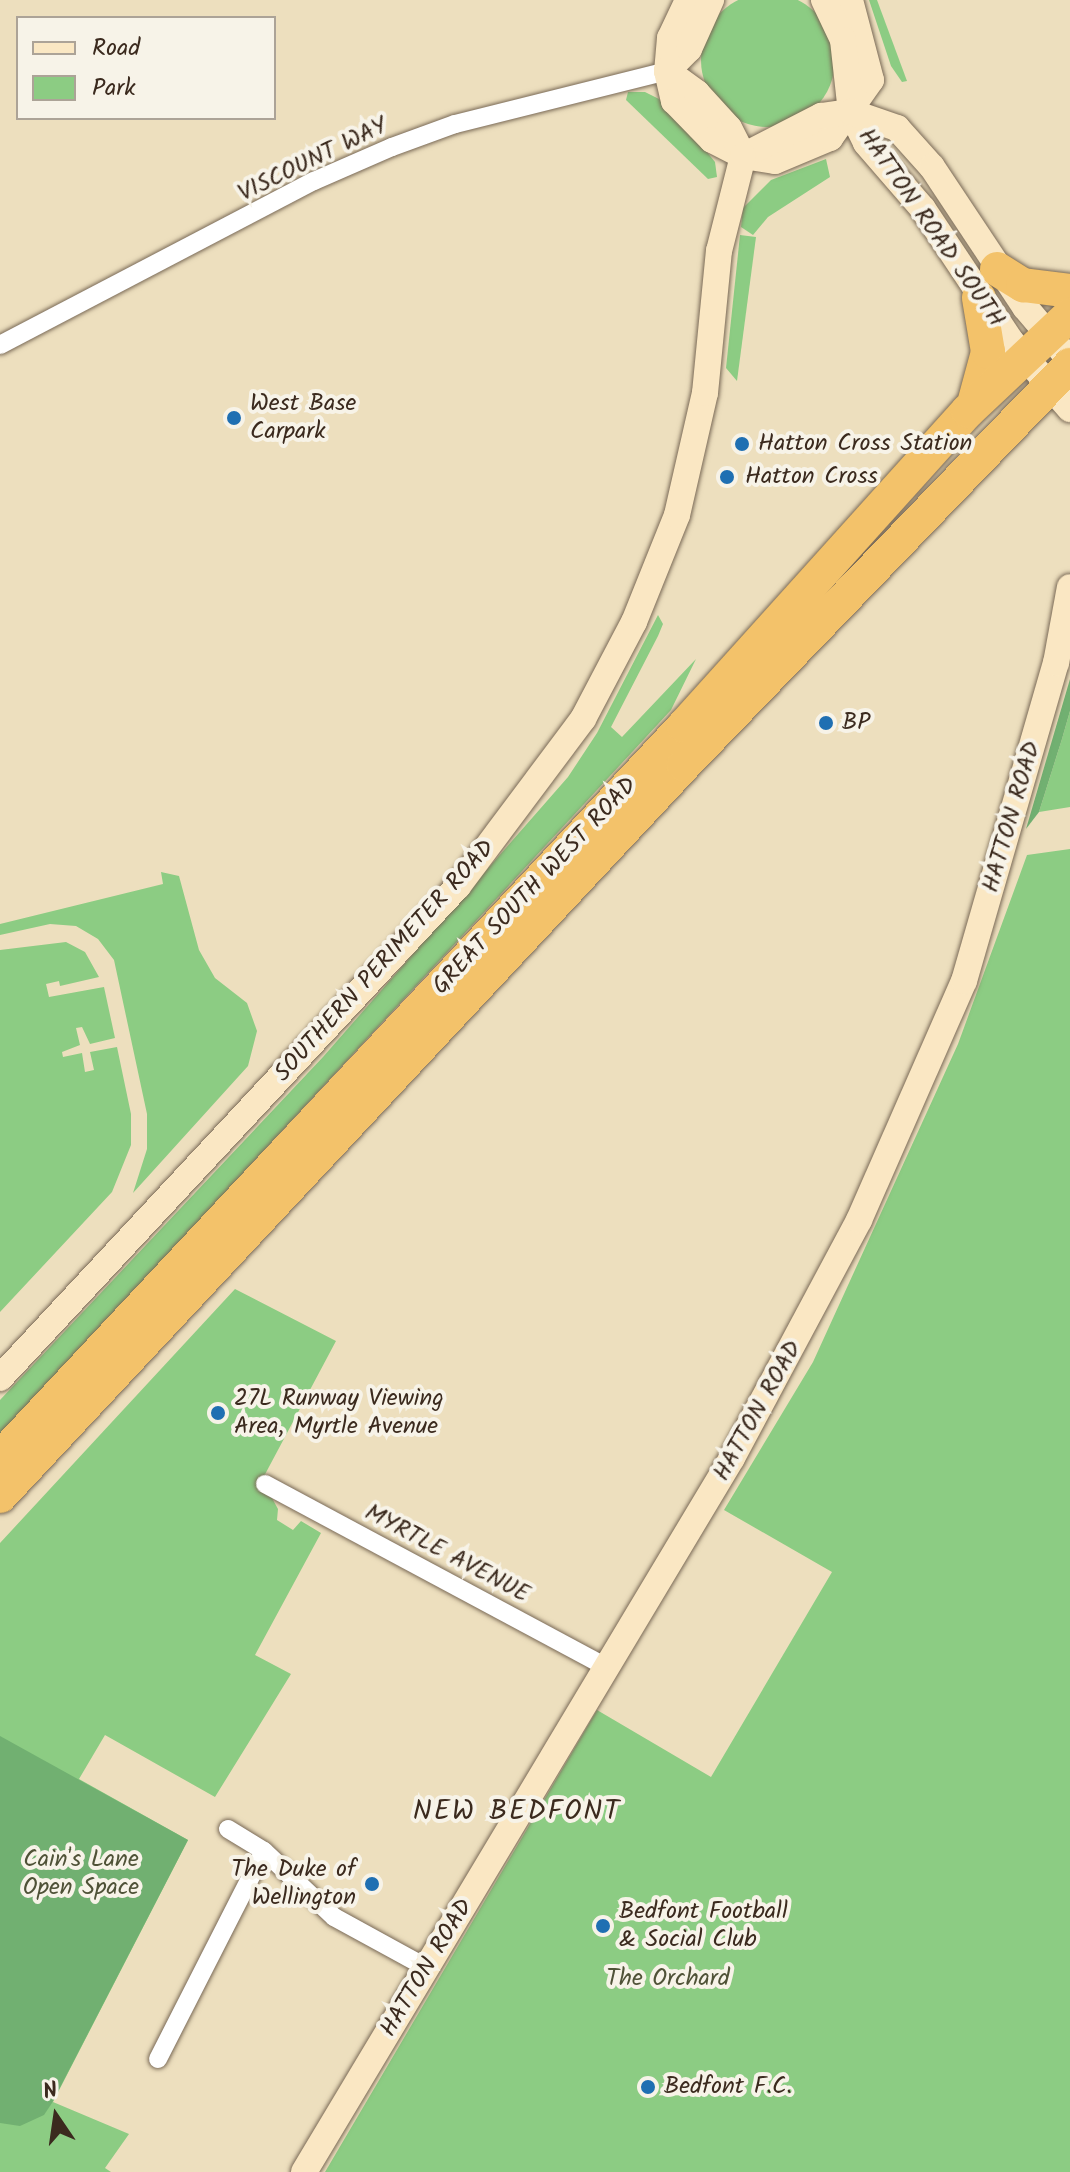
<!DOCTYPE html>
<html>
<head>
<meta charset="utf-8">
<style>
	body { margin:0 }
	#map { position:relative; width:1070px; height:2172px; overflow:hidden; background:#eddfbe; font-family:Kalam,sans-serif }
	div>[style] { position:absolute }
	.green>* { inset:0; background:#8ccc83 }
	.round { border-radius:50% }
	.forest>* { inset:0; background:#71b071 }
	.roads { filter:drop-shadow(0 0 2px #796956) drop-shadow(0 0 2px #796956) }
	.street>* { height:18px; margin:-9px; padding:0 9px; transform-origin:9px; border-radius:9px; background:#fff }
	.secondary>* { height:26px; margin:-13px; padding:0 13px; transform-origin:13px; border-radius:13px; background:#fae7c3 }
	.highway>* { height:34px; margin:-17px; padding:0 17px; transform-origin:17px; border-radius:17px; background:#f3c26a }
	.dots>* { width:22px; height:22px; translate:-50% -50%; box-sizing:border-box; border:4px solid #f7f3e8; border-radius:50% }
	span { translate:-50% -50%; white-space:nowrap; text-align:center; line-height:1.15; -webkit-text-stroke:8px #f7f3e8; paint-order:stroke }
	.street-label { font-size:24px; color:#3b2a1e }
	.poi-label { font-size:24px; color:#3b2a1e }
	.left { translate:0 -50%; text-align:left }
	.right { translate:-100% -50%; text-align:right }
	.park-label { font-size:24px; color:#4f5237 }
	.quarter-label { font-size:28px; color:#3b2a1e; letter-spacing:2px }
	.legend { position:absolute; left:16px; top:16px; width:260px; height:104px; box-sizing:border-box; background:#f7f3e8; border:2px solid #aca397; margin:0; padding:10px 14px; list-style:none; font-size:24px; color:#3b2a1e }
	.legend li { display:flex; align-items:center; gap:16px; height:40px }
	.legend b { width:40px; border:2px solid #aca397 }
	.north { position:absolute; left:16px; top:2076px; width:80px; height:80px; -webkit-text-stroke:6px #f7f3e8; paint-order:stroke; rotate:347deg; font-size:22px; font-weight:700; line-height:32px; text-align:center; color:#3b2a1e }
	.north::after { content:''; display:block; margin:auto; width:28px; height:36px; background:#3b2a1e; clip-path:polygon(50% 0,100% 100%,50% 72%,0 100%) }
</style>
</head>
<body>
<div id="map">
	<div class="green">
		<i class="round" style="left:701px;top:-7px;width:134px;height:134px"></i>
		<i style="clip-path:polygon(869px 0,877px 0,907px 81px,902px 82px,891px 66px)"></i>
		<i style="clip-path:polygon(645px 92px,659px 99px,693px 135px,715px 162px,717px 177px,708px 179px,626px 100px,628px 92px)"></i>
		<i style="clip-path:polygon(826px 159px,830px 177px,768px 217px,753px 235px,741px 227px,743px 208px,771px 180px)"></i>
		<i style="clip-path:polygon(740px 235px,756px 237px,737px 381px,726px 368px)"></i>
		<i style="clip-path:polygon(658px 615px,663px 624px,658px 636px,611px 727px,622px 737px,696px 659px,671px 710px,0 1436px,0 1400px,323px 1057px,568px 777px,597px 733px)"></i>
		<i style="clip-path:polygon(1070px 711px,1070px 807px,1039px 812px,1062px 739px)"></i>
		<i style="clip-path:polygon(1070px 849px,1070px 2172px,325px 2172px,597px 1710px,711px 1777px,832px 1572px,724px 1510px,813px 1362px,958px 1044px,1027px 855px)"></i>
		<i style="clip-path:polygon(161px 872px,179px 876px,199px 950px,215px 978px,247px 1003px,257px 1031px,248px 1066px,133px 1193px,147px 1149px,147px 1114px,114px 960px,98px 939px,76px 926px,50px 924px,0 935px,0 924px,163px 884px)"></i>
		<i style="clip-path:polygon(66px 942px,85px 952px,99px 977px,60px 986px,59px 981px,46px 984px,49px 997px,104px 987px,115px 1038px,90px 1044px,82px 1027px,76px 1028px,80px 1045px,62px 1052px,63px 1057px,82px 1053px,85px 1072px,94px 1070px,90px 1052px,117px 1047px,131px 1114px,131px 1145px,112px 1192px,0 1312px,0 950px)"></i>
		<i style="clip-path:polygon(235px 1289px,336px 1341px,262px 1480px,278px 1509px,277px 1520px,293px 1530px,301px 1521px,321px 1533px,255px 1655px,291px 1674px,215px 1797px,105px 1735px,79px 1779px,188px 1840px,53px 2102px,129px 2134px,105px 2168px,111px 2172px,0 2172px,0 1543px)"></i>
	</div>
	<div class="forest">
		<i style="clip-path:polygon(1070px 679px,1070px 711px,1062px 739px,1039px 812px,1026px 829px)"></i>
		<i style="clip-path:polygon(0 1736px,188px 1840px,52px 2103px,44px 2115px,20px 2126px,0 2123px)"></i>
	</div>
	<div class="roads">
		<div class="street">
			<i style="left:0;top:345px;width:354px;rotate:-27.6deg"></i>
			<i style="left:314px;top:181px;width:85px;rotate:-23.6deg"></i>
			<i style="left:392px;top:147px;width:67px;rotate:-20.1deg"></i>
			<i style="left:455px;top:124px;width:219px;rotate:-14deg"></i>
			<i style="left:265px;top:1484px;width:387px;rotate:28.2deg"></i>
			<i style="left:228px;top:1829px;width:42px;rotate:31.4deg"></i>
			<i style="left:264px;top:1851px;width:96px;rotate:43.3deg"></i>
			<i style="left:334px;top:1917px;width:106px;rotate:28.7deg"></i>
			<i style="left:158px;top:2059px;width:233px;rotate:-63deg"></i>
		</div>
		<div class="secondary">
			<i style="left:688px;top:0;width:42px;rotate:115.3deg"></i>
			<i style="left:670px;top:38px;width:33px;rotate:95deg"></i>
			<i style="left:667px;top:71px;width:31px;rotate:77deg"></i>
			<i style="left:674px;top:101px;width:54px;rotate:45.7deg"></i>
			<i style="left:712px;top:140px;width:35px;rotate:27deg"></i>
			<i style="left:743px;top:156px;width:32px;rotate:9deg"></i>
			<i style="left:775px;top:161px;width:60px;rotate:-22.7deg"></i>
			<i style="left:830px;top:138px;width:71px;rotate:-54.7deg"></i>
			<i style="left:871px;top:80px;width:83px;rotate:-104.7deg"></i>
			<i style="left:824px;top:0;width:44px;rotate:64.6deg"></i>
			<i style="left:843px;top:40px;width:72px;rotate:83.7deg"></i>
			<i style="left:851px;top:112px;width:34px;rotate:64deg"></i>
			<i style="left:866px;top:143px;width:87px;rotate:49.2deg"></i>
			<i style="left:923px;top:209px;width:159px;rotate:56.3deg"></i>
			<i style="left:1011px;top:341px;width:90px;rotate:49.1deg"></i>
			<i style="left:667px;top:71px;width:37px;rotate:36deg"></i>
			<i style="left:697px;top:93px;width:47px;rotate:47.6deg"></i>
			<i style="left:729px;top:128px;width:31px;rotate:63deg"></i>
			<i style="left:667px;top:71px;width:31px;rotate:-45deg"></i>
			<i style="left:689px;top:49px;width:54px;rotate:-65.8deg"></i>
			<i style="left:743px;top:156px;width:88px;rotate:-27.1deg"></i>
			<i style="left:821px;top:116px;width:30px;rotate:-8deg"></i>
			<i style="left:851px;top:112px;width:49px;rotate:19.2deg"></i>
			<i style="left:897px;top:128px;width:52px;rotate:48.1deg"></i>
			<i style="left:932px;top:167px;width:168px;rotate:56.4deg"></i>
			<i style="left:1025px;top:307px;width:70px;rotate:49.7deg"></i>
			<i style="left:0;top:1378px;width:672px;rotate:-47.05deg"></i>
			<i style="left:458px;top:886px;width:209px;rotate:-53.2deg"></i>
			<i style="left:583px;top:719px;width:110px;rotate:-62.3deg"></i>
			<i style="left:634px;top:622px;width:115px;rotate:-68.1deg"></i>
			<i style="left:677px;top:515px;width:125px;rotate:-77.1deg"></i>
			<i style="left:705px;top:393px;width:143px;rotate:-84.4deg"></i>
			<i style="left:719px;top:251px;width:98px;rotate:-75.8deg"></i>
			<i style="left:304px;top:2172px;width:832px;rotate:-59.06deg"></i>
			<i style="left:732px;top:1458px;width:270px;rotate:-61.9deg"></i>
			<i style="left:859px;top:1220px;width:261px;rotate:-66.3deg"></i>
			<i style="left:964px;top:981px;width:331px;rotate:-73.9deg"></i>
			<i style="left:1056px;top:663px;width:77px;rotate:-79.6deg"></i>
		</div>
		<div class="highway">
			<i style="left:997px;top:269px;width:31px;rotate:32deg"></i>
			<i style="left:1023px;top:285px;width:47px;rotate:7.3deg"></i>
			<i style="left:975px;top:400px;width:50px;rotate:-74.8deg"></i>
			<i style="left:988px;top:352px;width:55px;rotate:-99.5deg"></i>
			<i style="left:0;top:1458px;width:1002px;rotate:-46.94deg"></i>
			<i style="left:684px;top:726px;width:424px;rotate:-48deg"></i>
			<i style="left:968px;top:411px;width:140px;rotate:-43.3deg"></i>
			<i style="left:0;top:1496px;width:1001px;rotate:-46.9deg"></i>
			<i style="left:684px;top:765px;width:556px;rotate:-46.02deg"></i>
		</div>
	</div>
	<div class="dots">
		<i style="left:234px;top:418px;background:#1f6fb2"></i>
		<i style="left:742px;top:444px;background:#1f6fb2"></i>
		<i style="left:727px;top:477px;background:#1f6fb2"></i>
		<i style="left:826px;top:723px;background:#1f6fb2"></i>
		<i style="left:218px;top:1413px;background:#1f6fb2"></i>
		<i style="left:372px;top:1884px;background:#1f6fb2"></i>
		<i style="left:603px;top:1926px;background:#1f6fb2"></i>
		<i style="left:648px;top:2087px;background:#1f6fb2"></i>
	</div>
	<div class="street-label">
		<span style="left:313px;top:160px;rotate:-26deg">VISCOUNT WAY</span>
		<span style="left:931px;top:228px;rotate:55deg">HATTON ROAD SOUTH</span>
		<span style="left:1012px;top:817px;rotate:-74deg">HATTON ROAD</span>
		<span style="left:535px;top:886px;rotate:-47deg">GREAT SOUTH WEST ROAD</span>
		<span style="left:385px;top:961px;rotate:-48deg">SOUTHERN PERIMETER ROAD</span>
		<span style="left:758px;top:1411px;rotate:-61deg">HATTON ROAD</span>
		<span style="left:447px;top:1554px;rotate:28deg">MYRTLE AVENUE</span>
		<span style="left:427px;top:1968px;rotate:-59deg">HATTON ROAD</span>
	</div>
	<div class="poi-label">
		<span class="left" style="left:250px;top:418px">West Base<br>Carpark</span>
		<span class="left" style="left:758px;top:444px">Hatton Cross Station</span>
		<span class="left" style="left:745px;top:477px">Hatton Cross</span>
		<span class="left" style="left:842px;top:723px">BP</span>
		<span class="left" style="left:234px;top:1413px">27L Runway Viewing<br>Area, Myrtle Avenue</span>
		<span class="right" style="left:356px;top:1884px">The Duke of<br>Wellington</span>
		<span class="left" style="left:619px;top:1926px">Bedfont Football<br>&amp; Social Club</span>
		<span class="left" style="left:664px;top:2087px">Bedfont F.C.</span>
	</div>
	<div class="park-label">
		<span style="left:81px;top:1874px">Cain's Lane<br>Open Space</span>
		<span style="left:668px;top:1979px">The Orchard</span>
	</div>
	<div class="quarter-label">
		<span style="left:517px;top:1812px">NEW BEDFONT</span>
	</div>
	<ul class="legend">
	<li><b style="height:10px;background:#fae7c3"></b>Road</li>
	<li><b style="height:22px;background:#8ccc83"></b>Park</li>
	</ul>
	<div class="north">N</div>
</div>
</body>
</html>
